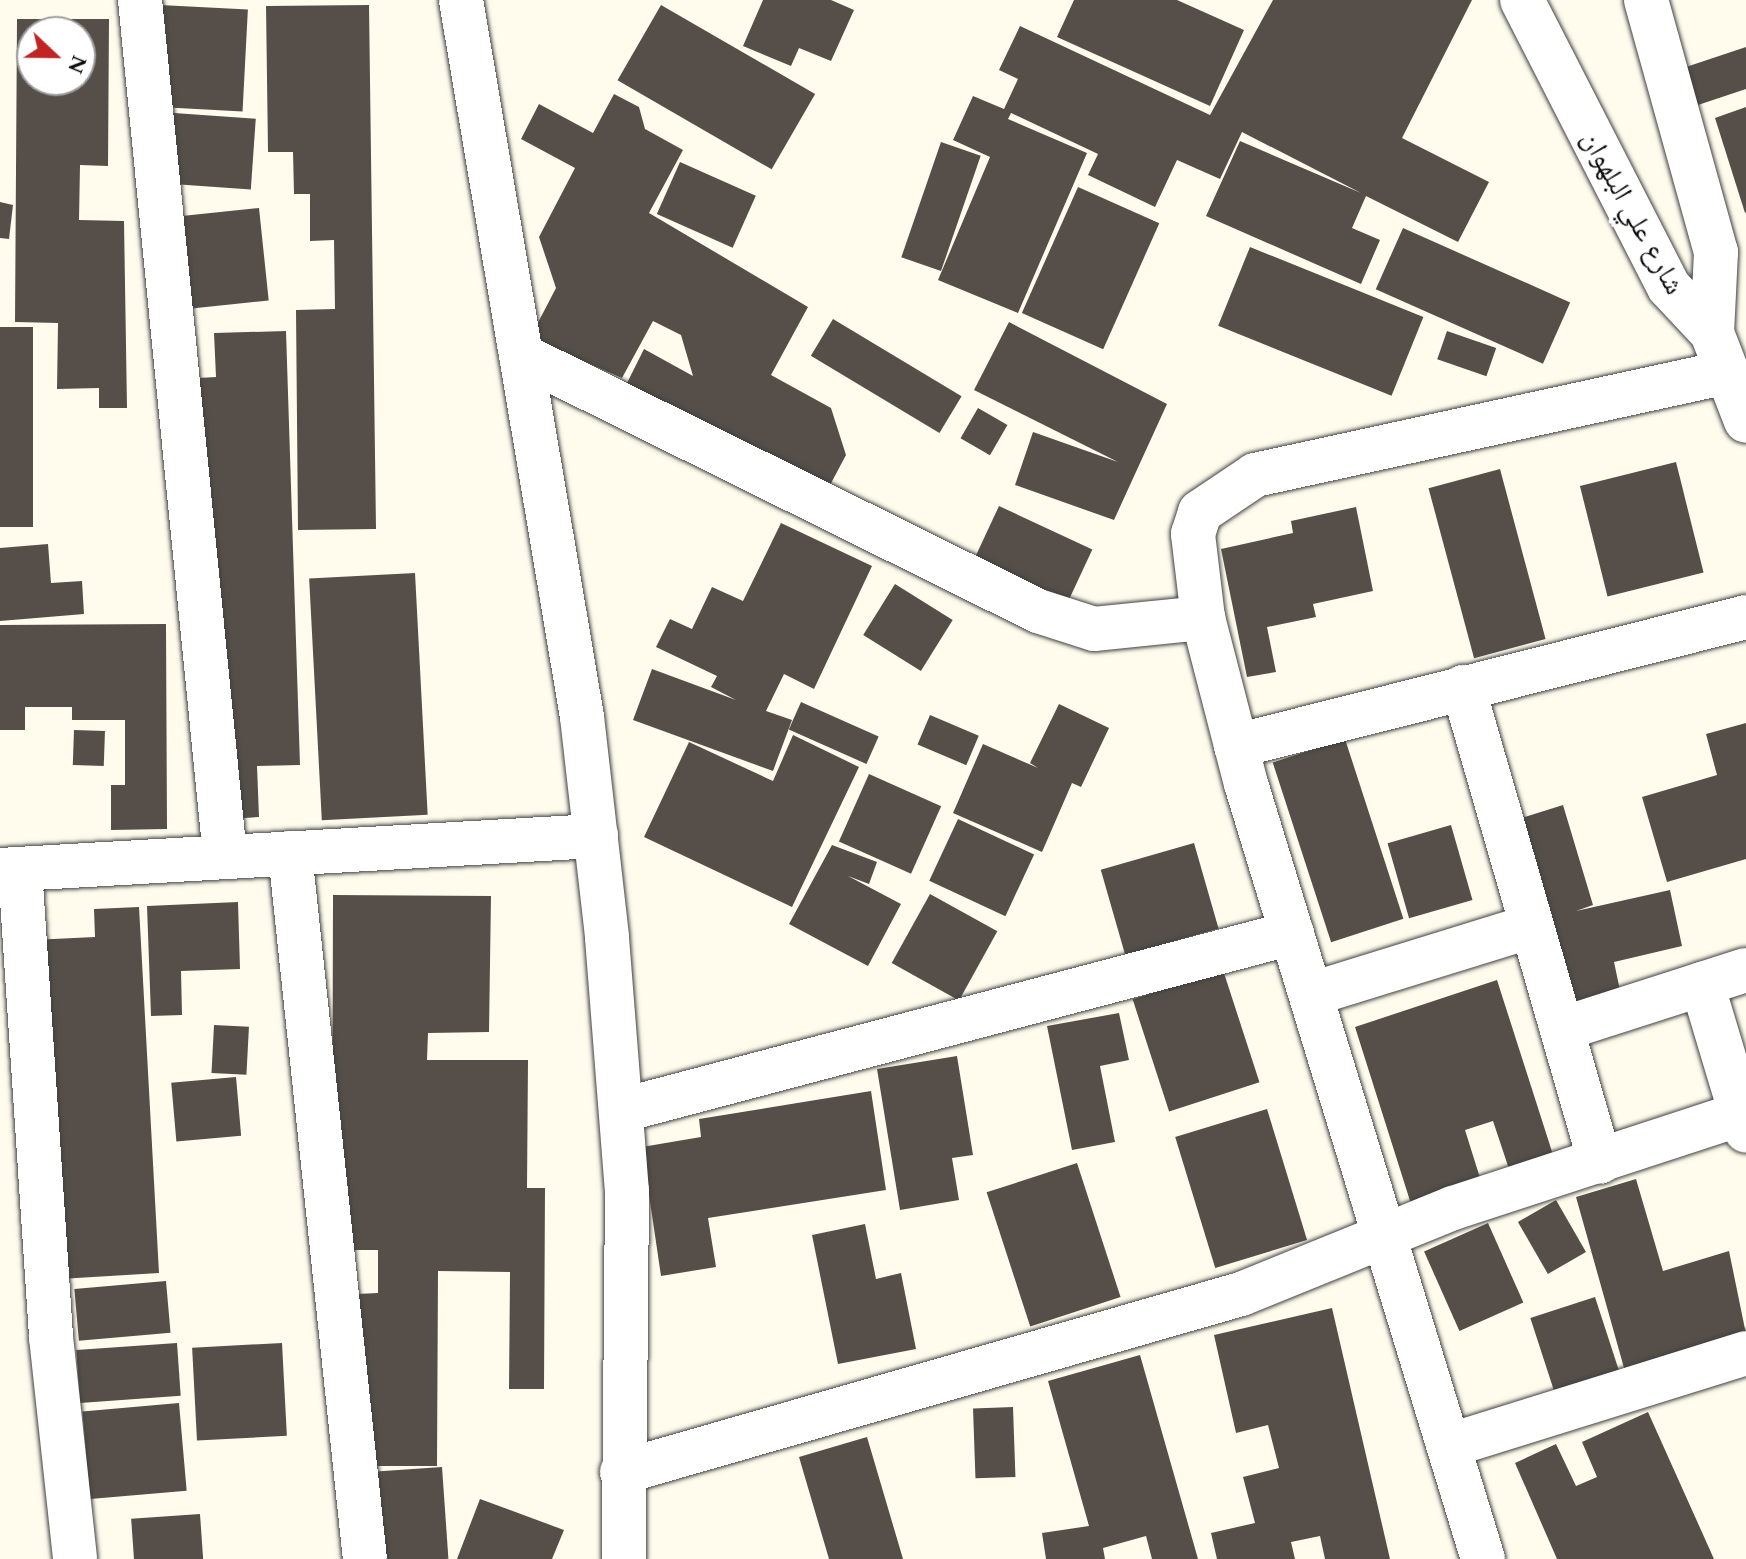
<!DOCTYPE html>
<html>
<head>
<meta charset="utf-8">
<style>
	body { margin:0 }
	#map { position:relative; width:1746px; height:1559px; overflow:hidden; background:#fffced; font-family:Spectral,"Noto Naskh Arabic",serif }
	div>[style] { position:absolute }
	.building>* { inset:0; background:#564f49; transform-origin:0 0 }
	.roads { filter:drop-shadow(0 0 2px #404040) drop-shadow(0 0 2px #404040) }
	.minor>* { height:44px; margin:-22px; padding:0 22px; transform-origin:22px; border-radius:22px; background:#fff }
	span { translate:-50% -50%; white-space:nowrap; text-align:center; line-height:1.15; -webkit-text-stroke:8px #fff; paint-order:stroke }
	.street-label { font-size:28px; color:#0d0d0d }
	.north { position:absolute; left:16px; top:16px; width:80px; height:80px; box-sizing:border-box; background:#fff; border:2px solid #9e9e9e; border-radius:50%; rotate:112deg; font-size:22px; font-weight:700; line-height:32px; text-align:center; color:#0d0d0d }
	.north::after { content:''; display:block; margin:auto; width:28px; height:36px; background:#c02423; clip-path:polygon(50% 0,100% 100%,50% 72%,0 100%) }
</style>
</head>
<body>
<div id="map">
	<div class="building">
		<i style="clip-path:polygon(763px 0,831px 0,854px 10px,831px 61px,799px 48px,791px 66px,743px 46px)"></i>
		<i style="clip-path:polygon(1074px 0,1177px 0,1244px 30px,1210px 106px,1057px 37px)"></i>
		<i style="clip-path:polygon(1273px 0,1472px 0,1402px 138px,1489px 182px,1458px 242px,1366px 196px,1352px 228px,1380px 240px,1361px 284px,1206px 216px,1240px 141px,1361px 193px,1242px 132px,1220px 179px,1177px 160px,1155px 207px,1088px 175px,1098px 154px,1011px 113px,1008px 119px,1087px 153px,1018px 313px,938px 280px,990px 157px,953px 140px,973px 96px,1004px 109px,1018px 79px,999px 70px,1020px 26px,1210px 115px)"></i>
		<i style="left:160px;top:5px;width:88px;height:102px;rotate:3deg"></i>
		<i style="clip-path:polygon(369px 5px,376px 529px,298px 530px,296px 310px,335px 309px,334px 240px,310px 241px,310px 194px,294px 194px,293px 152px,268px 152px,266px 6px)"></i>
		<i style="left:661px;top:5px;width:178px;height:87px;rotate:30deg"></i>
		<i style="clip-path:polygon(evenodd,17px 19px,109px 19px,108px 166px,80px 165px,79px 220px,124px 221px,127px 408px,99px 408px,99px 388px,57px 389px,58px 323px,15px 322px,17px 19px,32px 32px,80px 32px,80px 80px,32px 80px,32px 32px)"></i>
		<i style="clip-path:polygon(1746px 47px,1746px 89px,1698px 105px,1686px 67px)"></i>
		<i style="clip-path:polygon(614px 94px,639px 107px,645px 129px,683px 150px,649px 213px,808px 307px,771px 375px,831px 408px,846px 455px,820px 504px,620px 397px,644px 349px,693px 376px,681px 335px,653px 321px,622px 378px,530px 338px,556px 288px,539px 237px,575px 168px,521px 139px,539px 104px,593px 133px)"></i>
		<i style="clip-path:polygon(1746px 107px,1746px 212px,1745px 213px,1715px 118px)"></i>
		<i style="left:160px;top:112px;width:96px;height:71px;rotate:4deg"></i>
		<i style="left:941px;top:142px;width:42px;height:122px;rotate:19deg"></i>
		<i style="left:680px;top:162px;width:83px;height:57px;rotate:24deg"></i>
		<i style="left:1078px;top:187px;width:89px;height:138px;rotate:24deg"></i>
		<i style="clip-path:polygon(0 202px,13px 205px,9px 239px,0 238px)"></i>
		<i style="left:259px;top:208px;width:93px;height:87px;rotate:84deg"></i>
		<i style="left:1403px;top:228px;width:183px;height:67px;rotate:24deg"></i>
		<i style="left:1250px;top:247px;width:187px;height:85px;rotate:22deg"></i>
		<i style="left:833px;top:319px;width:150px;height:43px;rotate:31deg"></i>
		<i style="clip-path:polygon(1009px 322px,1167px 404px,1114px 520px,1015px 485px,1033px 432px,1118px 462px,974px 390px)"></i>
		<i style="left:0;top:327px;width:33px;height:200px"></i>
		<i style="clip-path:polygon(286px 331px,300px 765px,257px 766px,259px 817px,213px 820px,198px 378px,216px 377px,214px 333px)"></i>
		<i style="left:1447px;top:331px;width:52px;height:30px;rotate:19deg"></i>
		<i style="left:978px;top:408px;width:34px;height:35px;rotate:30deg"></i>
		<i style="left:1676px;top:462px;width:114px;height:99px;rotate:76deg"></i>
		<i style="left:1500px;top:469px;width:176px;height:74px;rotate:75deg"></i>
		<i style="left:999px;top:506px;width:103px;height:85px;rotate:25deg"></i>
		<i style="clip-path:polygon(1356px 507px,1373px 591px,1313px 604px,1316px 617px,1267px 627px,1276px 672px,1247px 677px,1221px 549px,1293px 533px,1291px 521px)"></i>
		<i style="clip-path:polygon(781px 523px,872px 566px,814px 689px,784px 674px,766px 711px,792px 720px,773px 771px,633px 720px,652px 669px,736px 700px,711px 687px,717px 676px,656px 647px,670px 619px,692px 629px,712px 587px,743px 601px)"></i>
		<i style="clip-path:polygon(48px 544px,51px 583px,82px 581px,84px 614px,0 621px,0 548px)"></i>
		<i style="left:415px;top:573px;width:242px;height:106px;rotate:87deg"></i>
		<i style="left:895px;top:584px;width:68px;height:60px;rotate:32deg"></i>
		<i style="clip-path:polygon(166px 624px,167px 829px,111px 830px,111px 785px,125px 785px,125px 720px,72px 720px,72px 707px,25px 707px,25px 730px,0 730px,0 625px)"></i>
		<i style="left:801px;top:702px;width:85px;height:30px;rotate:24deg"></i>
		<i style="clip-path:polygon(1059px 704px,1109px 728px,1081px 787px,1072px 783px,1042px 852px,953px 813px,983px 744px,1038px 768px,1030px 763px)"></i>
		<i style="left:930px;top:715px;width:53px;height:32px;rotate:23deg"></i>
		<i style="clip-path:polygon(1746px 723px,1746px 859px,1667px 882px,1642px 797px,1717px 775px,1706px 734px)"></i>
		<i style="left:74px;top:730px;width:31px;height:35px;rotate:2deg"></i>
		<i style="clip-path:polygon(793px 735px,859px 767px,792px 907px,644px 837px,689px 742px,773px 781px)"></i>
		<i style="left:1345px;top:739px;width:189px;height:76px;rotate:72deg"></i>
		<i style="left:869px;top:774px;width:79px;height:74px;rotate:24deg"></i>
		<i style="clip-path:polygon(1563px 805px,1593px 905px,1576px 911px,1670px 890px,1682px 946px,1614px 962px,1621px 995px,1556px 1010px,1496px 826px)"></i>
		<i style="left:958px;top:819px;width:84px;height:68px;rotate:25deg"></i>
		<i style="left:1451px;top:825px;width:78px;height:66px;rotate:74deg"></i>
		<i style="left:1194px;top:843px;width:89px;height:97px;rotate:74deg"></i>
		<i style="clip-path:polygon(832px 845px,877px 862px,869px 884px,848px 876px,901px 904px,868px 966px,789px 924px)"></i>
		<i style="left:930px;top:894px;width:77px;height:79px;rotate:29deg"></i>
		<i style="clip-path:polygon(333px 895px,491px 896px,489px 1032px,428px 1033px,427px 1060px,528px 1060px,527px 1188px,545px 1188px,544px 1389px,509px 1389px,510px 1272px,438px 1271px,437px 1466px,355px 1466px,357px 1294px,378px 1293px,378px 1250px,332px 1250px)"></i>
		<i style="clip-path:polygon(238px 902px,240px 969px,181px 971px,182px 1015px,151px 1016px,147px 906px)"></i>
		<i style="clip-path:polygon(139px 907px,159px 1273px,60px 1279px,32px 940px,95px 937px,94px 909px)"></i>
		<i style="left:1223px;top:970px;width:118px;height:95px;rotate:72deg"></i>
		<i style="clip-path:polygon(1497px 980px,1555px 1161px,1511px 1175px,1493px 1121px,1465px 1130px,1481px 1181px,1411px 1204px,1355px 1027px)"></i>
		<i style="clip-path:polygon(1119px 1013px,1129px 1060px,1100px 1066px,1115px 1142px,1072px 1150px,1047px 1026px)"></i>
		<i style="left:214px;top:1025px;width:35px;height:48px;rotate:3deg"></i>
		<i style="clip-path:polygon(957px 1056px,973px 1155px,952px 1158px,959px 1200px,900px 1210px,877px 1069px)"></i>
		<i style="left:236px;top:1077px;width:59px;height:65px;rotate:85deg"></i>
		<i style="clip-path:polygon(871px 1091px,886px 1190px,708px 1218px,716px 1267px,661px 1276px,642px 1147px,701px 1137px,699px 1119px)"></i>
		<i style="left:1267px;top:1109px;width:137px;height:96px;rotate:73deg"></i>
		<i style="left:1077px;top:1163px;width:141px;height:95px;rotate:72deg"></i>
		<i style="clip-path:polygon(1636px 1179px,1663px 1271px,1729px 1251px,1746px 1334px,1626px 1375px,1576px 1197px)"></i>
		<i style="left:1556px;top:1200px;width:60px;height:44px;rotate:60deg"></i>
		<i style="left:1488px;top:1223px;width:87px;height:70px;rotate:66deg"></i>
		<i style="clip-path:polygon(865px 1224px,876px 1279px,901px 1273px,916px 1349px,838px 1364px,812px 1235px)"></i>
		<i style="left:166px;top:1281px;width:52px;height:92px;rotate:85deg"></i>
		<i style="left:1595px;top:1297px;width:80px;height:68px;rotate:72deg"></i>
		<i style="clip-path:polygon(1332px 1308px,1390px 1559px,1325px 1559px,1320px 1536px,1291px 1542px,1295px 1559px,1217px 1559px,1211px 1533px,1255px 1523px,1243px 1477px,1279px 1468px,1268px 1425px,1236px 1433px,1214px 1335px)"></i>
		<i style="left:177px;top:1343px;width:53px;height:101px;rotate:86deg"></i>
		<i style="left:282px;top:1343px;width:93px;height:90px;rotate:87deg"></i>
		<i style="clip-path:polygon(1140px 1355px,1198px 1559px,1152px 1559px,1146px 1536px,1103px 1548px,1105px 1559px,1046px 1559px,1042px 1533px,1089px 1526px,1048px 1381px)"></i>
		<i style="left:179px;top:1403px;width:88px;height:97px;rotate:85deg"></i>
		<i style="left:1013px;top:1407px;width:70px;height:40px;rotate:88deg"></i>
		<i style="clip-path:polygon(1648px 1412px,1714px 1559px,1557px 1559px,1515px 1463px,1556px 1444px,1576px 1486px,1597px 1477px,1582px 1442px)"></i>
		<i style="clip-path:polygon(867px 1437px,903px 1559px,829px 1559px,799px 1457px)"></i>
		<i style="left:442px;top:1467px;width:92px;height:77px;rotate:86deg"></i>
		<i style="clip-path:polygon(480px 1499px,564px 1530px,552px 1559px,457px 1559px)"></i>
		<i style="left:200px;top:1514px;width:45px;height:69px;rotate:86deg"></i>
	</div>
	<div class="roads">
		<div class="minor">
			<i style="left:140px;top:0;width:860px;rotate:84.33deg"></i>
			<i style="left:461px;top:0;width:727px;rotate:80.42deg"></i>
			<i style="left:582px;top:717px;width:222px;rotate:83.5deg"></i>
			<i style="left:607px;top:938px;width:253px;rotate:85.5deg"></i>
			<i style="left:627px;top:1190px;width:369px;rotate:90.5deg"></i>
			<i style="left:1522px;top:0;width:322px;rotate:62.9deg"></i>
			<i style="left:1669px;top:287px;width:63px;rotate:46.9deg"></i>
			<i style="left:1712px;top:333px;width:94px;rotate:68.9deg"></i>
			<i style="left:1646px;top:0;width:262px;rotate:74.5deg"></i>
			<i style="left:1716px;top:252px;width:81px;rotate:92.8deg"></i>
			<i style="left:521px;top:355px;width:577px;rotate:26.34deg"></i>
			<i style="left:1038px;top:611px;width:59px;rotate:17.8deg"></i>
			<i style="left:1094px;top:629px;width:110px;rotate:-5.8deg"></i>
			<i style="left:1463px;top:687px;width:494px;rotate:73.9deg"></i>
			<i style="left:1236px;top:746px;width:526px;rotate:-14.19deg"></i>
			<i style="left:290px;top:853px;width:710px;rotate:83.94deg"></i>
			<i style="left:20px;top:869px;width:469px;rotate:86.2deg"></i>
			<i style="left:51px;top:1337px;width:223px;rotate:83.8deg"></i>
			<i style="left:0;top:870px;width:597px;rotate:-3.27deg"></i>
			<i style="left:1702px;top:984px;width:153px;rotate:73.3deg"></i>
			<i style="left:1312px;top:994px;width:226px;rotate:-17.2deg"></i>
			<i style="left:1562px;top:1029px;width:193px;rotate:-17.8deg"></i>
			<i style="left:623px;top:1110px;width:692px;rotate:-14.82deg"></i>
			<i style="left:1451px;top:1445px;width:309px;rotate:-17.3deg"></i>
			<i style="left:622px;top:1472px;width:644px;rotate:-16.04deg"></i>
			<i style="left:1241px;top:1294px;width:229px;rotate:-22.1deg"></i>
			<i style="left:1453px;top:1208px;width:303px;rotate:-18.1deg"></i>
			<i style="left:1483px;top:1559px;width:810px;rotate:-107deg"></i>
			<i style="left:1246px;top:784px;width:171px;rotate:-104.5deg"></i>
			<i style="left:1203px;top:618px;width:85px;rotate:-96.8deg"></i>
			<i style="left:1193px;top:534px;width:23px;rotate:-72deg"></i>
			<i style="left:1200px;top:512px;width:66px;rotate:-33.9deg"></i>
			<i style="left:1255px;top:475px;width:483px;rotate:-12.3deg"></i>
		</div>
	</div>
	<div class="street-label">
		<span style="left:1632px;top:213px;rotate:61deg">شارع علي البلهوان</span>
	</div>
	<div class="north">N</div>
</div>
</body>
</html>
